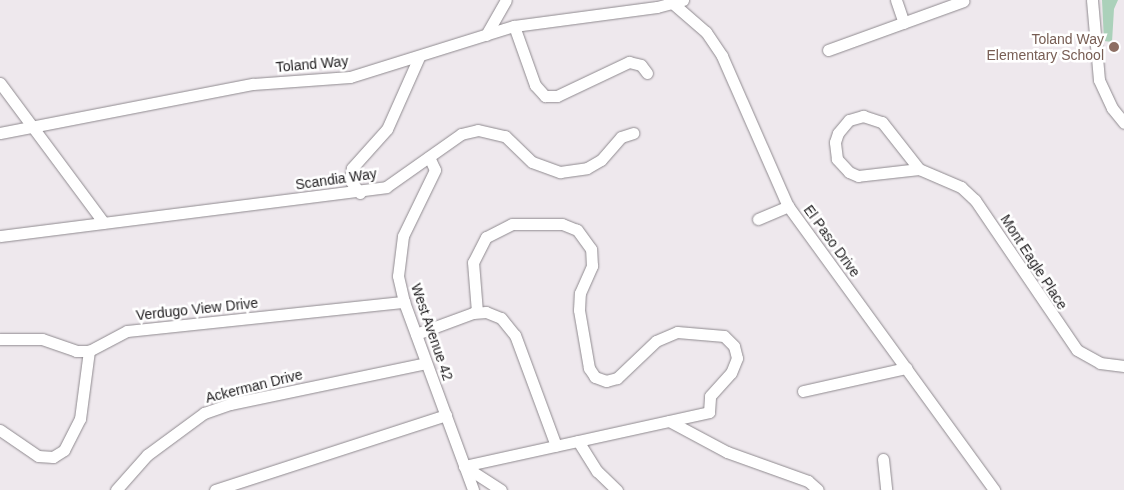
<!DOCTYPE html>
<html>
<head>
<meta charset="utf-8">
<style>
	body { margin:0 }
	#map { position:relative; width:1124px; height:490px; overflow:hidden; background:#eee8ed; font-family:Helvetica,sans-serif }
	div>[style] { position:absolute }
	.green>* { inset:0; background:#abd1ba }
	.roads { filter:drop-shadow(0 0 1px #8f8a8f) drop-shadow(0 0 1px #8f8a8f) }
	.minor>* { height:11px; margin:-5.5px; padding:0 5.5px; transform-origin:5.5px; border-radius:5.5px; background:#fff }
	.dots>* { width:14px; height:14px; translate:-50% -50%; box-sizing:border-box; border:2px solid #fff; border-radius:50% }
	span { translate:-50% -50%; white-space:nowrap; text-align:center; line-height:1.15; -webkit-text-stroke:5px #fff; paint-order:stroke }
	.education-label { font-size:14px; color:#785e54 }
	.right { translate:-100% -50%; text-align:right }
	.street-label { font-size:14px; color:#232123 }
</style>
</head>
<body>
<div id="map">
	<div class="green">
		<i style="clip-path:polygon(1102px 0,1118px 0,1114px 9px,1112px 42px,1104px 41px)"></i>
	</div>
	<div class="roads">
		<div class="minor">
			<i style="left:669px;top:0;width:49px;rotate:40.9deg"></i>
			<i style="left:706px;top:32px;width:29px;rotate:56deg"></i>
			<i style="left:722px;top:56px;width:164px;rotate:66.3deg"></i>
			<i style="left:788px;top:206px;width:351px;rotate:54deg"></i>
			<i style="left:896px;top:0;width:24px;rotate:71deg"></i>
			<i style="left:1092px;top:0;width:80px;rotate:85deg"></i>
			<i style="left:1099px;top:80px;width:31px;rotate:65deg"></i>
			<i style="left:1112px;top:108px;width:19px;rotate:51deg"></i>
			<i style="left:514px;top:26px;width:63px;rotate:70.4deg"></i>
			<i style="left:535px;top:85px;width:15px;rotate:48deg"></i>
			<i style="left:545px;top:96px;width:12px"></i>
			<i style="left:557px;top:96px;width:80px;rotate:-25.3deg"></i>
			<i style="left:629px;top:62px;width:12px;rotate:14deg"></i>
			<i style="left:641px;top:65px;width:10px;rotate:53deg"></i>
			<i style="left:486px;top:35px;width:40px;rotate:-60.3deg"></i>
			<i style="left:828px;top:50px;width:144px;rotate:-19.9deg"></i>
			<i style="left:0;top:83px;width:174px;rotate:53.4deg"></i>
			<i style="left:0;top:133px;width:258px;rotate:-11deg"></i>
			<i style="left:253px;top:84px;width:97px;rotate:-4.1deg"></i>
			<i style="left:350px;top:77px;width:172px;rotate:-17.3deg"></i>
			<i style="left:514px;top:26px;width:144px;rotate:-7.6deg"></i>
			<i style="left:657px;top:7px;width:27px;rotate:-15deg"></i>
			<i style="left:429px;top:157px;width:14px;rotate:65deg"></i>
			<i style="left:435px;top:170px;width:73px;rotate:115.9deg"></i>
			<i style="left:403px;top:236px;width:40px;rotate:97.1deg"></i>
			<i style="left:398px;top:276px;width:27px;rotate:77deg"></i>
			<i style="left:404px;top:302px;width:200px;rotate:69.8deg"></i>
			<i style="left:919px;top:169px;width:61px;rotate:173.5deg"></i>
			<i style="left:858px;top:176px;width:10px;rotate:-156deg"></i>
			<i style="left:849px;top:172px;width:18px;rotate:-133deg"></i>
			<i style="left:837px;top:159px;width:17px;rotate:-97deg"></i>
			<i style="left:835px;top:142px;width:9px;rotate:-72deg"></i>
			<i style="left:838px;top:133px;width:17px;rotate:-50deg"></i>
			<i style="left:849px;top:120px;width:15px;rotate:-16deg"></i>
			<i style="left:863px;top:116px;width:20px;rotate:18deg"></i>
			<i style="left:882px;top:122px;width:60px;rotate:51.8deg"></i>
			<i style="left:919px;top:169px;width:46px;rotate:23.2deg"></i>
			<i style="left:961px;top:187px;width:19px;rotate:43deg"></i>
			<i style="left:975px;top:200px;width:181px;rotate:55.8deg"></i>
			<i style="left:1077px;top:350px;width:26px;rotate:29deg"></i>
			<i style="left:1100px;top:363px;width:24px;rotate:7deg"></i>
			<i style="left:360px;top:193px;width:16px;rotate:-128deg"></i>
			<i style="left:350px;top:180px;width:12px;rotate:-81deg"></i>
			<i style="left:352px;top:168px;width:52px;rotate:-48.1deg"></i>
			<i style="left:387px;top:129px;width:79px;rotate:-66deg"></i>
			<i style="left:758px;top:219px;width:33px;rotate:-23deg"></i>
			<i style="left:0;top:236px;width:389px;rotate:-7.2deg"></i>
			<i style="left:386px;top:187px;width:92px;rotate:-35.2deg"></i>
			<i style="left:461px;top:134px;width:17px;rotate:-13deg"></i>
			<i style="left:478px;top:130px;width:28px;rotate:13deg"></i>
			<i style="left:505px;top:136px;width:37px;rotate:44deg"></i>
			<i style="left:532px;top:162px;width:30px;rotate:20deg"></i>
			<i style="left:560px;top:172px;width:27px;rotate:-8deg"></i>
			<i style="left:587px;top:168px;width:16px;rotate:-30deg"></i>
			<i style="left:601px;top:160px;width:30px;rotate:-49deg"></i>
			<i style="left:621px;top:137px;width:13px;rotate:-18deg"></i>
			<i style="left:416px;top:334px;width:61px;rotate:-20.2deg"></i>
			<i style="left:473px;top:313px;width:13px;rotate:-4deg"></i>
			<i style="left:486px;top:312px;width:16px;rotate:22deg"></i>
			<i style="left:501px;top:318px;width:22px;rotate:51deg"></i>
			<i style="left:515px;top:335px;width:118px;rotate:69.7deg"></i>
			<i style="left:0;top:339px;width:42px"></i>
			<i style="left:42px;top:339px;width:36px;rotate:19deg"></i>
			<i style="left:76px;top:351px;width:13px"></i>
			<i style="left:89px;top:351px;width:43px;rotate:-27.8deg"></i>
			<i style="left:127px;top:331px;width:279px;rotate:-6deg"></i>
			<i style="left:803px;top:391px;width:106px;rotate:-12.6deg"></i>
			<i style="left:669px;top:421px;width:66px;rotate:28.1deg"></i>
			<i style="left:727px;top:452px;width:86px;rotate:19.7deg"></i>
			<i style="left:808px;top:481px;width:13px;rotate:42deg"></i>
			<i style="left:0;top:430px;width:46px;rotate:34.4deg"></i>
			<i style="left:38px;top:456px;width:15px;rotate:4deg"></i>
			<i style="left:53px;top:457px;width:13px;rotate:-32deg"></i>
			<i style="left:64px;top:450px;width:35px;rotate:-63deg"></i>
			<i style="left:80px;top:419px;width:69px;rotate:-82.5deg"></i>
			<i style="left:578px;top:441px;width:36px;rotate:58deg"></i>
			<i style="left:597px;top:471px;width:28px;rotate:44deg"></i>
			<i style="left:883px;top:459px;width:31px;rotate:84deg"></i>
			<i style="left:464px;top:466px;width:251px;rotate:-12.4deg"></i>
			<i style="left:709px;top:412px;width:16px;rotate:-86deg"></i>
			<i style="left:710px;top:396px;width:31px;rotate:-48deg"></i>
			<i style="left:731px;top:373px;width:16px;rotate:-68deg"></i>
			<i style="left:737px;top:358px;width:12px;rotate:-104deg"></i>
			<i style="left:734px;top:346px;width:14px;rotate:-135deg"></i>
			<i style="left:724px;top:336px;width:47px;rotate:-175.1deg"></i>
			<i style="left:677px;top:332px;width:23px;rotate:157deg"></i>
			<i style="left:656px;top:341px;width:54px;rotate:136.5deg"></i>
			<i style="left:617px;top:378px;width:11px;rotate:165deg"></i>
			<i style="left:606px;top:381px;width:12px;rotate:-160deg"></i>
			<i style="left:595px;top:377px;width:11px;rotate:-124deg"></i>
			<i style="left:589px;top:368px;width:59px;rotate:-99.8deg"></i>
			<i style="left:579px;top:310px;width:17px;rotate:-87deg"></i>
			<i style="left:580px;top:293px;width:30px;rotate:-66deg"></i>
			<i style="left:592px;top:266px;width:17px;rotate:-93deg"></i>
			<i style="left:591px;top:249px;width:24px;rotate:-126deg"></i>
			<i style="left:577px;top:230px;width:16px;rotate:-158deg"></i>
			<i style="left:562px;top:224px;width:50px;rotate:180deg"></i>
			<i style="left:512px;top:224px;width:29px;rotate:153deg"></i>
			<i style="left:486px;top:237px;width:28px;rotate:117deg"></i>
			<i style="left:473px;top:262px;width:50px;rotate:85.4deg"></i>
			<i style="left:464px;top:466px;width:44px;rotate:33deg"></i>
			<i style="left:116px;top:490px;width:47px;rotate:-48.5deg"></i>
			<i style="left:147px;top:455px;width:71px;rotate:-36.4deg"></i>
			<i style="left:204px;top:413px;width:28px;rotate:-19deg"></i>
			<i style="left:230px;top:404px;width:200px;rotate:-11.8deg"></i>
			<i style="left:215px;top:490px;width:243px;rotate:-18deg"></i>
		</div>
	</div>
	<div class="dots">
		<i style="left:1114px;top:47px;background:#8d6e63"></i>
	</div>
	<div class="education-label">
		<span class="right" style="left:1104px;top:47px">Toland Way<br>Elementary School</span>
	</div>
	<div class="street-label">
		<span style="left:312px;top:64px;rotate:-5deg">Toland Way</span>
		<span style="left:336px;top:179px;rotate:-8deg">Scandia Way</span>
		<span style="left:832px;top:241px;rotate:54deg">El Paso Drive</span>
		<span style="left:1034px;top:262px;rotate:57deg">Mont Eagle Place</span>
		<span style="left:197px;top:309px;rotate:-6deg">Verdugo View Drive</span>
		<span style="left:432px;top:332px;rotate:71deg">West Avenue 42</span>
		<span style="left:254px;top:386px;rotate:-14deg">Ackerman Drive</span>
	</div>
</div>
</body>
</html>
